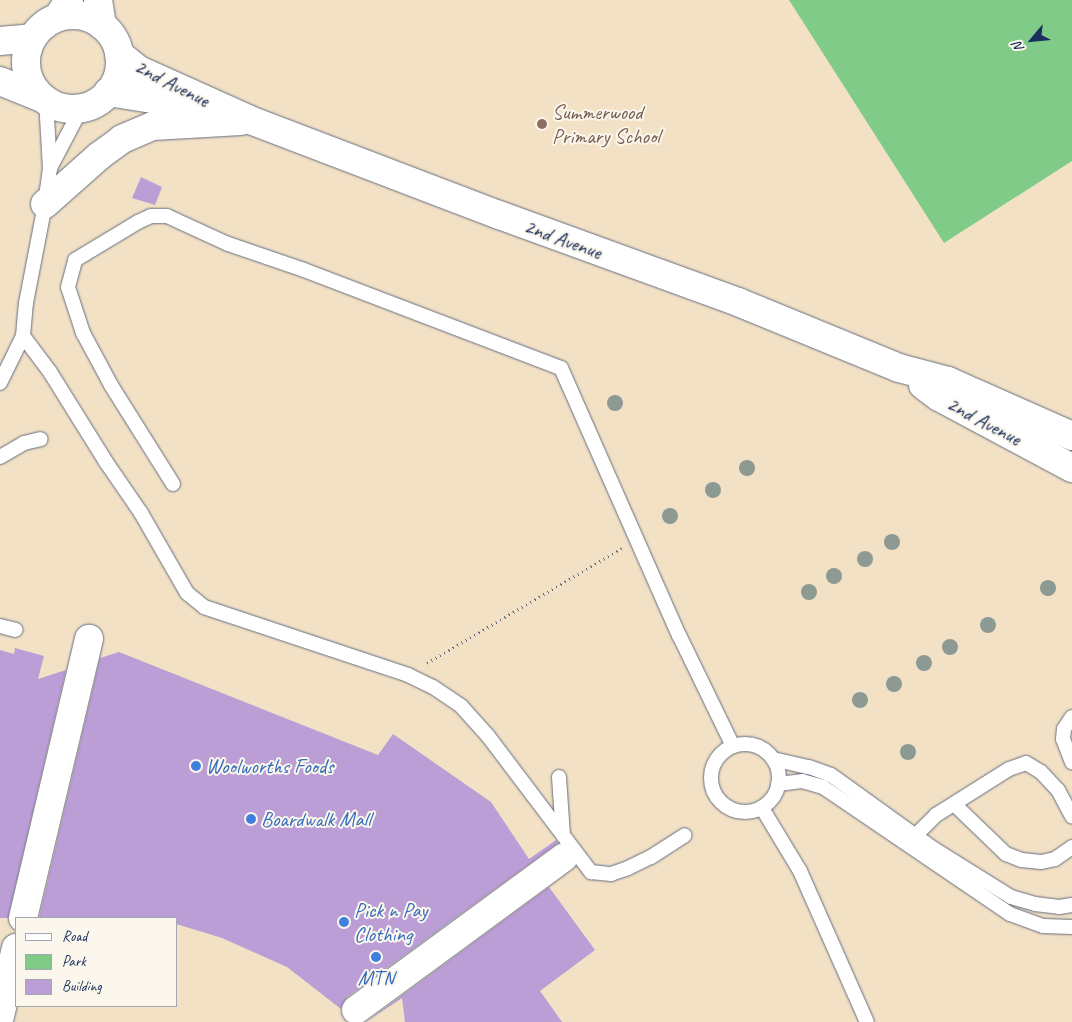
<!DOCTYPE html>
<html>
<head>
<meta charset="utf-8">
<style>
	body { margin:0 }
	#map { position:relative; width:1072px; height:1022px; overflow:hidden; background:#f2e1c4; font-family:Caveat,sans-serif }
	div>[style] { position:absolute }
	.green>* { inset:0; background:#81cb88 }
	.building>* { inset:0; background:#bc9ed7 }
	.path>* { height:3px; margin-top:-1.5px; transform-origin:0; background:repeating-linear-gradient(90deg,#666d82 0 1px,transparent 0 5px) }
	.roads { filter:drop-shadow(0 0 1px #666d82) drop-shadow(0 0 1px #666d82) }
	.lane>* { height:14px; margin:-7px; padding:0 7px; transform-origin:7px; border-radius:7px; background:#fff }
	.lane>.ring { margin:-7px; padding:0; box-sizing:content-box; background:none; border:14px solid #fff; border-radius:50% }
	.street>* { height:28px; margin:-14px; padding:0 14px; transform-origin:14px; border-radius:14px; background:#fff }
	.secondary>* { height:28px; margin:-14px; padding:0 14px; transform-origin:14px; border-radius:14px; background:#fff }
	.secondary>.ring { margin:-14px; padding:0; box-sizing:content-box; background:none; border:28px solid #fff; border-radius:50% }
	.trees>* { width:16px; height:16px; margin:-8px; border-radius:50%; background:#8d9993 }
	.dots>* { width:14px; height:14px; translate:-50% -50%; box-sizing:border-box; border:2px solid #fbf7ec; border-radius:50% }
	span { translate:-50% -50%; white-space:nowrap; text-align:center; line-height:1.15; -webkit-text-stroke:4px #fbf7ec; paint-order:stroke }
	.street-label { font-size:21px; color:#1b2f5e }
	.education-label { font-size:21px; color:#785e54 }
	.left { translate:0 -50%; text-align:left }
	.shop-label { font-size:21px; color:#366cbe }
	.legend { position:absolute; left:15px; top:917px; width:162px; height:90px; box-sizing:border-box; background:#fbf7ec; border:1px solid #a1a7b3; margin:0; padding:6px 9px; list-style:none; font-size:15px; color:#1b2f5e }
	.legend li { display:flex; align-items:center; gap:10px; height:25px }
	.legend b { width:25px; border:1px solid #a1a7b3 }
	.north { position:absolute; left:1007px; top:15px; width:50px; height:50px; -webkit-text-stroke:4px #fbf7ec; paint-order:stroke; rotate:242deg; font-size:14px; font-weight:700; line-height:20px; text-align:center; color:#1b2f5e }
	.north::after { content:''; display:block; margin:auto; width:18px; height:22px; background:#1b2f5e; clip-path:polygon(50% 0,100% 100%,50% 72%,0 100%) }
</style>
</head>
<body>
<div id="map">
	<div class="green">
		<i style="clip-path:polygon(789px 0,1072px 0,1072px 161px,944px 243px)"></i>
	</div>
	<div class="building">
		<i style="clip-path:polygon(141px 177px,162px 187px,155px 205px,132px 198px)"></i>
		<i style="clip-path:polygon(15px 648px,44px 656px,38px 679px,66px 670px,8px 918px,0 918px,0 650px,14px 654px)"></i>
		<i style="clip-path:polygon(119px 652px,378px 755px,393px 734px,491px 802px,529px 859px,556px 840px,558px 843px,347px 997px,341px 1009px,287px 967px,222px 938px,176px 924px,176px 918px,39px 918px,100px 658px)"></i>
		<i style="clip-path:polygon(549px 887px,595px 950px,540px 991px,562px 1022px,405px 1022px,402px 998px,366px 1022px)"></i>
	</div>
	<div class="path">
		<i style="left:427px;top:663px;width:226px;rotate:-30.5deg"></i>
	</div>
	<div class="roads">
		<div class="lane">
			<i style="left:50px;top:168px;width:69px;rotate:-62.3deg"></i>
			<i style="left:23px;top:336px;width:45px;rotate:53.1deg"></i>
			<i style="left:50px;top:372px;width:106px;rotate:58.1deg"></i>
			<i style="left:106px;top:462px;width:62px;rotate:55.5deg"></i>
			<i style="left:141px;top:513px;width:92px;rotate:60.1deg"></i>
			<i style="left:187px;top:593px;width:22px;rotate:39deg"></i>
			<i style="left:204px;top:607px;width:215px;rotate:18.4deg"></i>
			<i style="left:408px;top:675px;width:28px;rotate:26deg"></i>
			<i style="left:433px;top:687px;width:34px;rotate:34deg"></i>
			<i style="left:461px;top:706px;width:40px;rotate:48deg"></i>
			<i style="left:488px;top:736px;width:171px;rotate:52.9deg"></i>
			<i style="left:591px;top:872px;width:20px;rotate:6deg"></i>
			<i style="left:611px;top:874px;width:18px;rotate:-19deg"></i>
			<i style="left:628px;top:868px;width:25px;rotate:-26deg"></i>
			<i style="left:651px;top:857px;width:40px;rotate:-32.9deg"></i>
			<i style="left:0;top:383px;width:52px;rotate:-63.9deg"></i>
			<i style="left:23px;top:336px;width:33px;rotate:-85deg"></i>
			<i style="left:26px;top:303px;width:101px;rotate:-79.1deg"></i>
			<i style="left:45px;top:204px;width:35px;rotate:-82deg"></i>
			<i style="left:50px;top:169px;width:69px;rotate:-93.3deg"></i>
			<i style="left:0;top:457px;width:28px;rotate:-30deg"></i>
			<i style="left:24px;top:443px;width:17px;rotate:-13deg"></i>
			<i style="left:173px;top:484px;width:117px;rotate:-122.1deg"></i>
			<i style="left:111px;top:385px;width:59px;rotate:-118.3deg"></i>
			<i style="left:83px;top:333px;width:48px;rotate:-108.1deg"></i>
			<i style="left:68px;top:287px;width:28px;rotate:-75deg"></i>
			<i style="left:75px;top:260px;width:74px;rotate:-31.1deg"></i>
			<i style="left:138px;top:222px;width:14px;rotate:-25deg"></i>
			<i style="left:151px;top:216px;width:16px"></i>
			<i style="left:167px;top:216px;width:67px;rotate:24.7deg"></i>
			<i style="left:228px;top:244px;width:80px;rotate:18.9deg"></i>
			<i style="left:304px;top:270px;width:275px;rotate:20.9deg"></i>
			<i style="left:561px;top:368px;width:292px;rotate:66.2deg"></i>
			<i style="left:679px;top:635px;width:123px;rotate:64.1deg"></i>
			<i style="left:0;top:626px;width:16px;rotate:14deg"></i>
			<i style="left:1072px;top:717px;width:14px;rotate:124deg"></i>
			<i style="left:1064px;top:729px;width:10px;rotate:96deg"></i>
			<i style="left:1063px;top:739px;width:25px;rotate:69deg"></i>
			<i class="ring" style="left:711px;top:744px;width:54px;height:54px"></i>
			<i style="left:773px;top:759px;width:37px;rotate:13deg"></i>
			<i style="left:809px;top:767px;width:23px;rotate:20deg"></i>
			<i style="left:831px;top:775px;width:127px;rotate:35.7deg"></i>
			<i style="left:934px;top:849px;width:91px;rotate:31.9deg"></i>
			<i style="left:1011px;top:897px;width:25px;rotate:16deg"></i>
			<i style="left:1035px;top:904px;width:24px;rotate:7deg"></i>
			<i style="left:1059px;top:907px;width:13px;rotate:-9deg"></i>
			<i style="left:559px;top:777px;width:58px;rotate:86.1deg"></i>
			<i style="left:778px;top:784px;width:24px;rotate:-7deg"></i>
			<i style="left:802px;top:781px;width:22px;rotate:16deg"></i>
			<i style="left:823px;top:787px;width:226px;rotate:34.2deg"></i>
			<i style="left:1010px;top:914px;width:35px;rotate:20deg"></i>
			<i style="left:1043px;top:926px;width:29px;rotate:2deg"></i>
			<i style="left:954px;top:804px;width:72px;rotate:43.9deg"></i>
			<i style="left:1006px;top:854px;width:17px;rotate:21deg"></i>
			<i style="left:1022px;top:860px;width:19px;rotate:6deg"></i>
			<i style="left:1041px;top:862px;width:14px;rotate:-12deg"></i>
			<i style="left:1055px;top:859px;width:21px;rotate:-35deg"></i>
			<i style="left:762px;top:808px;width:74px;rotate:58.9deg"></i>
			<i style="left:800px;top:871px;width:165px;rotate:66.1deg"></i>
			<i style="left:910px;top:841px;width:37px;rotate:-45deg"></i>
			<i style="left:936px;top:815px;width:86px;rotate:-32.2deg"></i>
			<i style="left:1009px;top:769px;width:18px;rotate:-19deg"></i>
			<i style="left:1026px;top:763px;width:17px;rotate:31deg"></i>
			<i style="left:1041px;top:772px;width:25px;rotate:47deg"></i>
			<i style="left:1058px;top:790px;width:30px;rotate:62deg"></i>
		</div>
		<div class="street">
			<i style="left:98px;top:0;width:26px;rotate:81deg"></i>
			<i style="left:58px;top:17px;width:20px;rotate:-57deg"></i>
			<i style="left:23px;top:918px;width:287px;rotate:-76.7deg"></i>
			<i style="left:356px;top:1010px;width:258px;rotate:-36.3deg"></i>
			<i style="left:0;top:1016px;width:70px;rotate:-76.8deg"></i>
		</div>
		<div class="secondary">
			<i class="ring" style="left:26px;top:15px;width:66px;height:66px"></i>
			<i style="left:0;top:41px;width:32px;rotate:-5deg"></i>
			<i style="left:119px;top:54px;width:26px;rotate:39deg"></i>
			<i style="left:139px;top:70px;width:122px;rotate:24.2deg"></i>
			<i style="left:250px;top:120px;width:267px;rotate:20.9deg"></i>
			<i style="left:499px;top:215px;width:254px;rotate:20deg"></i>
			<i style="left:738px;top:302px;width:174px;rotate:22.3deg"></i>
			<i style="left:899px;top:368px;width:51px;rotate:14.9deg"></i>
			<i style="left:948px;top:381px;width:136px;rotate:23.9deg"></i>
			<i style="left:0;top:81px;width:48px;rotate:22.2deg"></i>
			<i style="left:108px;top:92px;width:89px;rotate:9deg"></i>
			<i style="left:45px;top:204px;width:72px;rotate:-41.6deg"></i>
			<i style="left:99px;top:156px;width:29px;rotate:-36deg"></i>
			<i style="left:122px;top:139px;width:34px;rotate:-23deg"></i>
			<i style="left:153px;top:126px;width:88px;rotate:-3.3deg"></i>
			<i style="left:923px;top:385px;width:20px;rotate:37deg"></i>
			<i style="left:939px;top:397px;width:151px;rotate:28.1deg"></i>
		</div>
	</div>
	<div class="trees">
		<i style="left:615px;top:403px"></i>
		<i style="left:747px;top:468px"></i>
		<i style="left:713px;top:490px"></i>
		<i style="left:670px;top:516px"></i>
		<i style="left:892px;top:542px"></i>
		<i style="left:865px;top:559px"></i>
		<i style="left:834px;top:576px"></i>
		<i style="left:1048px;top:588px"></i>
		<i style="left:809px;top:592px"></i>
		<i style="left:988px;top:625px"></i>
		<i style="left:950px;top:647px"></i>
		<i style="left:924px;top:663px"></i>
		<i style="left:894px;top:684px"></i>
		<i style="left:860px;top:700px"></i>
		<i style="left:908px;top:752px"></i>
	</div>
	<div class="dots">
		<i style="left:542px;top:124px;background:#8d6e63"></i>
		<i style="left:196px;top:766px;background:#3f7fe0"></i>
		<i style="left:251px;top:819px;background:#3f7fe0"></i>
		<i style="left:344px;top:922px;background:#3f7fe0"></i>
		<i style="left:376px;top:957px;background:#3f7fe0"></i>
	</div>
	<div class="street-label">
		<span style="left:172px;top:83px;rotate:27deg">2nd Avenue</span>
		<span style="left:563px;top:239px;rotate:20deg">2nd Avenue</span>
		<span style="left:984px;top:421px;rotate:28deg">2nd Avenue</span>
	</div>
	<div class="education-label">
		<span class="left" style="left:552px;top:124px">Summerwood<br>Primary School</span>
	</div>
	<div class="shop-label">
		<span class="left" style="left:206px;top:766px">Woolworths Foods</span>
		<span class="left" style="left:261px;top:819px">Boardwalk Mall</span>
		<span class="left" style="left:354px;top:922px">Pick n Pay<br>Clothing</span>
		<span style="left:376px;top:978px">MTN</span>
	</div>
	<ul class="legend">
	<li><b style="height:6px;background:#fff"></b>Road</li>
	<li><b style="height:14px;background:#81cb88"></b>Park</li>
	<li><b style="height:14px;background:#bc9ed7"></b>Building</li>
	</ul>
	<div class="north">N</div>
</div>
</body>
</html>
